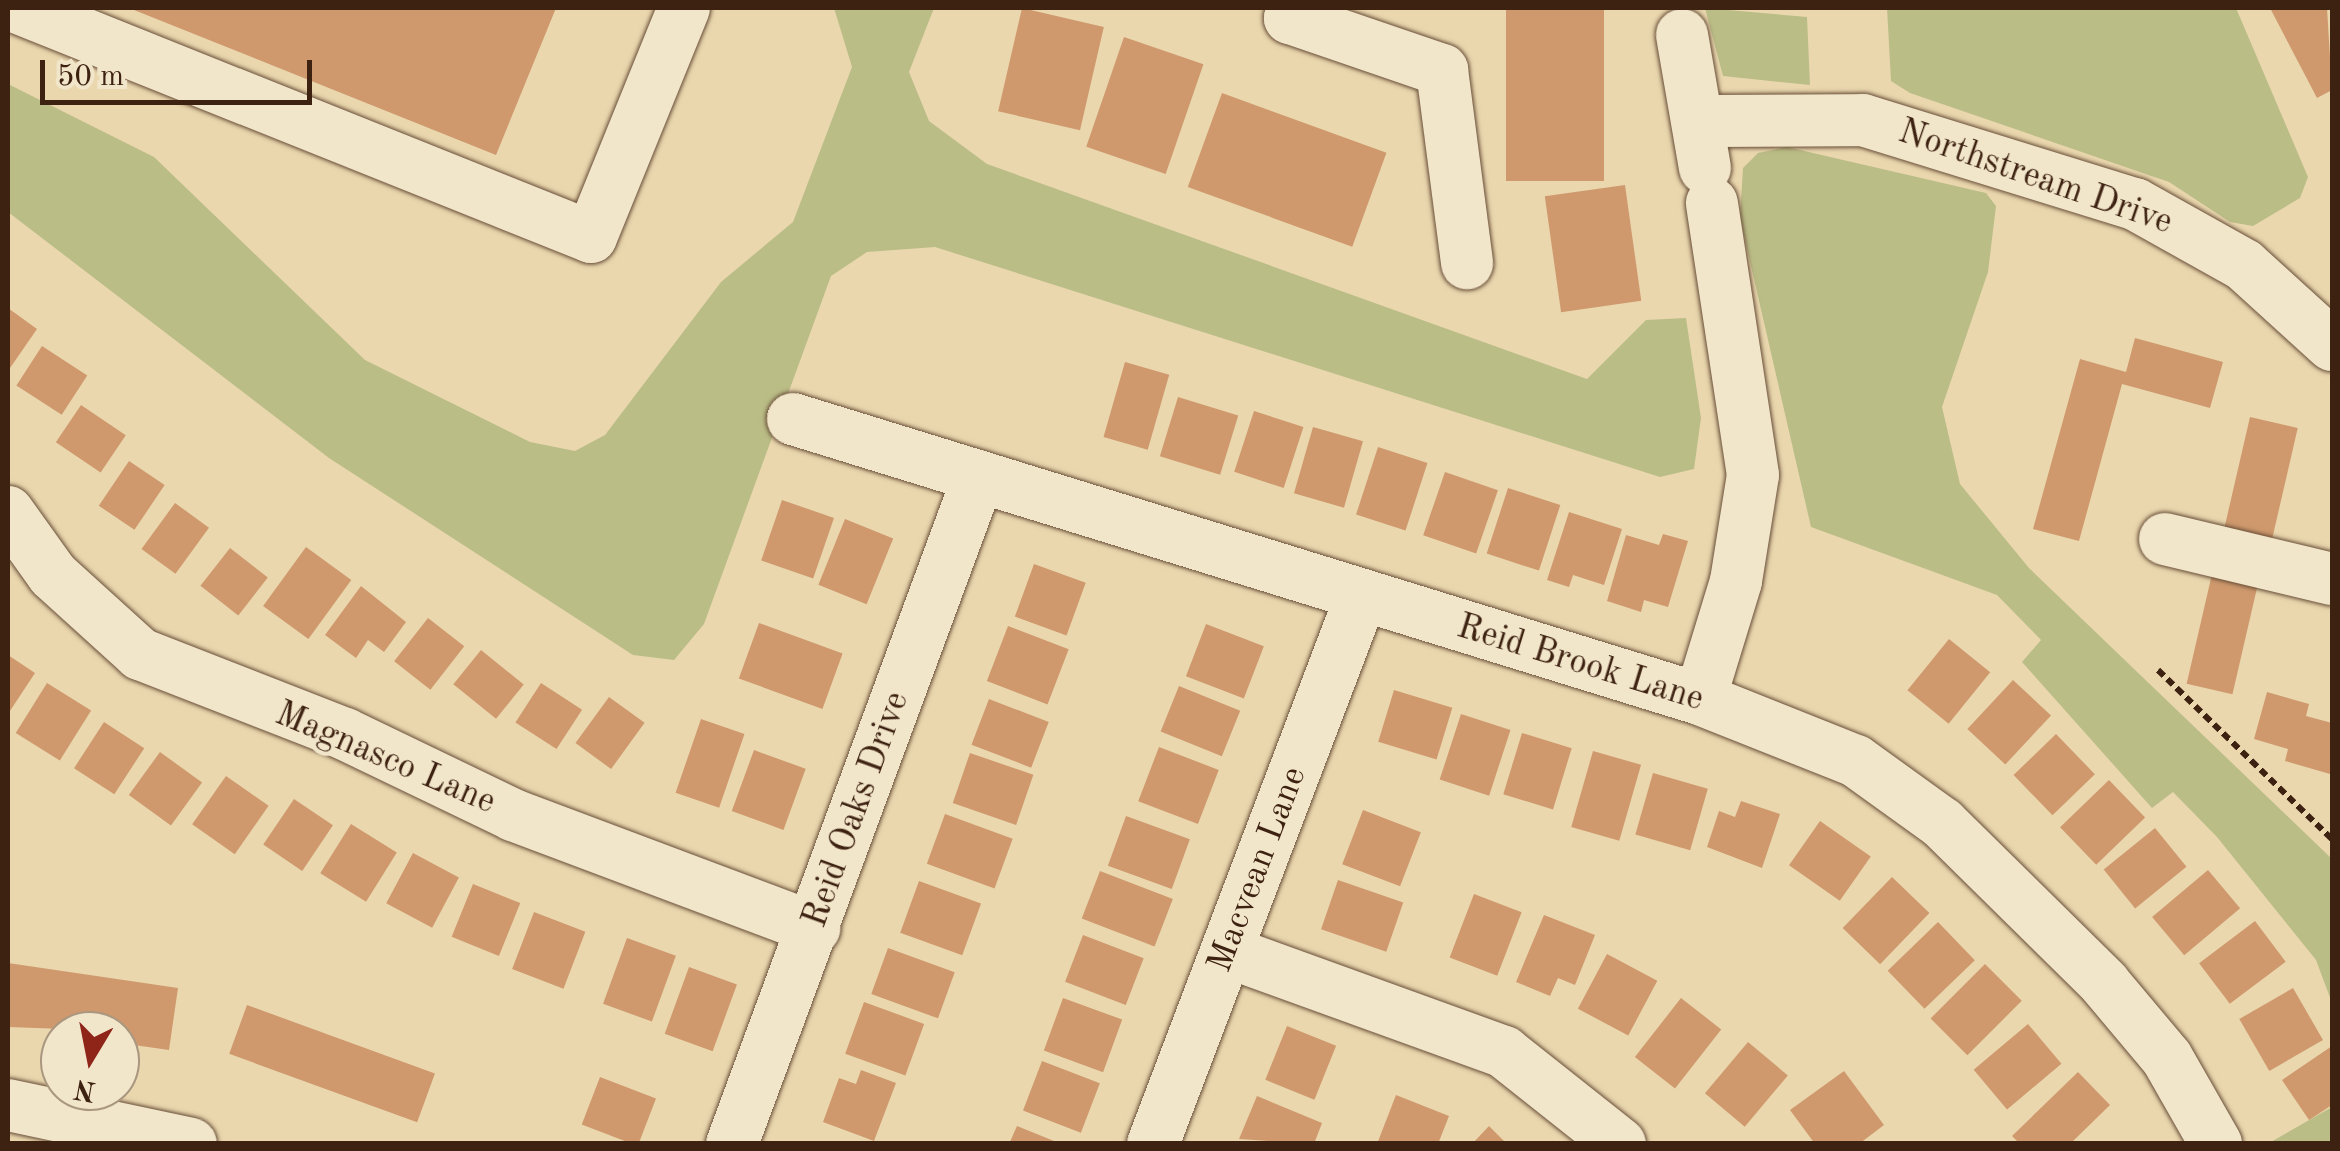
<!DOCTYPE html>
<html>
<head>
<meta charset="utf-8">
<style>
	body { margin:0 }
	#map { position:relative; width:2340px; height:1151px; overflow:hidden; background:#ead7ae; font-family:"Old Standard TT",serif }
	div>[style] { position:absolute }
	.green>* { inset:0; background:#bbbd87 }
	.building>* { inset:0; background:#cf996d; transform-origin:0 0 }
	.path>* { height:6px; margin-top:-3px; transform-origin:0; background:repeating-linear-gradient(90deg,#3d2111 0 8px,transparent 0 13px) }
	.roads { filter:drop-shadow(0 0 2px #684e38) drop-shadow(0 0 2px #684e38) }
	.minor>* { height:52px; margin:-26px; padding:0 26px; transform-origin:26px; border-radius:26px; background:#f1e5ca }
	span { translate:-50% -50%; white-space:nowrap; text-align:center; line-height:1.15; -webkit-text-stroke:9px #f1e5ca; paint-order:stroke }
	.street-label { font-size:35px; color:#3d2111 }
	.frame { position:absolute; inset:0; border:10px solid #3d2111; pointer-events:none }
	.north { position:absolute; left:40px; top:1011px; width:100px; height:100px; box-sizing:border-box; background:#f1e5ca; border:2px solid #a99780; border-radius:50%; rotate:190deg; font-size:28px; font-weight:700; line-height:40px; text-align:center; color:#3d2111 }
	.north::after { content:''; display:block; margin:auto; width:35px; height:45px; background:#8f2418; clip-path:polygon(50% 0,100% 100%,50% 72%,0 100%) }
	.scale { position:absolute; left:40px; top:60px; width:272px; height:45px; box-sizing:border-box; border:5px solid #3d2111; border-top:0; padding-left:12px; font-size:30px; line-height:35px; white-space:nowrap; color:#3d2111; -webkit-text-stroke:8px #f1e5ca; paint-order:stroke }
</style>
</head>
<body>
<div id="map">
	<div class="green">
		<i style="clip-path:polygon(834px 8px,934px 8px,909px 72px,929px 121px,987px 164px,1587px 379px,1646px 320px,1686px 318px,1701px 418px,1694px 469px,1660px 477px,935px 247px,867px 252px,831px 276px,704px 624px,674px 660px,633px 655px,329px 458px,8px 212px,8px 84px,154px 157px,365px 360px,530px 442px,575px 451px,605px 435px,721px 282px,793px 222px,852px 67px)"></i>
		<i style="clip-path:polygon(1705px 8px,1807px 17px,1810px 85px,1723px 76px)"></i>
		<i style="clip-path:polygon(1887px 8px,2236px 8px,2308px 177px,2300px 198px,2253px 226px,2230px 222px,2169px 182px,1910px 93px,1891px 81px)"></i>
		<i style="clip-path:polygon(1787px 147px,1986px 193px,1996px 206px,1988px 272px,1942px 407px,1960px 484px,2029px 568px,2332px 859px,2332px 1003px,2316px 960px,2217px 837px,2173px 792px,2152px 808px,2022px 662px,2041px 640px,1997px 595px,1811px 527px,1740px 218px,1743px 168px,1758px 153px)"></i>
		<i style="clip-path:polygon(2332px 1107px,2332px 1143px,2269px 1143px)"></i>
	</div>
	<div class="building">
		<i style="clip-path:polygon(129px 8px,556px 8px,496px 155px)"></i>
		<i style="left:1022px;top:8px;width:84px;height:106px;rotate:13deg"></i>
		<i style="left:1506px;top:8px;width:98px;height:173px"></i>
		<i style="clip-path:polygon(2270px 8px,2327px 8px,2332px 90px,2317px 98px)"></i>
		<i style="left:1124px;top:37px;width:84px;height:116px;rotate:19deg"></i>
		<i style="left:1222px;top:93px;width:175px;height:100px;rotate:20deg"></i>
		<i style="left:1625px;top:185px;width:117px;height:81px;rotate:82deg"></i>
		<i style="clip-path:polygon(8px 308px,37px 329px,8px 371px)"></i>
		<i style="clip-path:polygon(2135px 338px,2223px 362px,2210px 408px,2122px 384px,2079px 541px,2033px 529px,2080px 359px,2126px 372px)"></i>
		<i style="left:42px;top:346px;width:54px;height:47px;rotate:33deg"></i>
		<i style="left:1125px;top:362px;width:46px;height:78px;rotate:16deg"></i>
		<i style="left:1178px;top:397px;width:63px;height:62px;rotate:17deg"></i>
		<i style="left:81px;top:405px;width:54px;height:45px;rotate:34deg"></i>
		<i style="left:1254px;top:411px;width:52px;height:64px;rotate:18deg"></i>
		<i style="left:2250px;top:417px;width:49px;height:125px;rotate:13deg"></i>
		<i style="left:1313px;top:427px;width:52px;height:69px;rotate:16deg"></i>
		<i style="left:1378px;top:447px;width:52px;height:71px;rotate:18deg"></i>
		<i style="left:129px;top:461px;width:43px;height:54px;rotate:34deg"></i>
		<i style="left:1445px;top:472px;width:56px;height:67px;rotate:19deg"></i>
		<i style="left:1508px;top:488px;width:55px;height:69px;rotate:18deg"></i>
		<i style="left:782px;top:500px;width:55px;height:64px;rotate:19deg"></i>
		<i style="left:175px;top:503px;width:42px;height:57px;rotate:36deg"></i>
		<i style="clip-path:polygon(1569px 512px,1622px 529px,1604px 585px,1573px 575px,1569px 587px,1547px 580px)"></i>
		<i style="left:845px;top:519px;width:52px;height:71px;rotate:22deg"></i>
		<i style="clip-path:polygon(1663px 534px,1688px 541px,1668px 607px,1644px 600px,1641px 612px,1607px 601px,1626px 535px,1659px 545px)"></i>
		<i style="left:306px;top:547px;width:56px;height:73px;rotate:36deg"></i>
		<i style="left:230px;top:548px;width:48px;height:48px;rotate:38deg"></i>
		<i style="left:2215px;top:561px;width:47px;height:126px;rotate:13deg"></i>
		<i style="left:1034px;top:564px;width:55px;height:56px;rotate:20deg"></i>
		<i style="clip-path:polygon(361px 586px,406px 622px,384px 652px,368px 640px,356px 658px,325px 635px)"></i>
		<i style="left:428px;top:618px;width:46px;height:55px;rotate:38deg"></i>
		<i style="left:759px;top:623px;width:89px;height:59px;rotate:20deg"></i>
		<i style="left:1206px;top:624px;width:62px;height:56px;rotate:21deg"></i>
		<i style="left:1008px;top:626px;width:65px;height:59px;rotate:21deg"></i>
		<i style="left:1949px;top:639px;width:53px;height:66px;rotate:39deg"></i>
		<i style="left:481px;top:650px;width:55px;height:44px;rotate:39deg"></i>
		<i style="clip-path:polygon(8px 655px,35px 673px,8px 714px)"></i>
		<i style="left:2013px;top:680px;width:52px;height:67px;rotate:43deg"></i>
		<i style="left:47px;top:683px;width:52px;height:59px;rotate:32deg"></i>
		<i style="left:541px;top:683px;width:49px;height:47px;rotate:33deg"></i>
		<i style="left:1179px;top:686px;width:66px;height:49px;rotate:22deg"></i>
		<i style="left:1394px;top:690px;width:61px;height:54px;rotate:17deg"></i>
		<i style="clip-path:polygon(2267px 692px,2309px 704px,2306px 716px,2332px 723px,2330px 774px,2285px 761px,2288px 749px,2254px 739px)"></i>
		<i style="left:609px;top:697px;width:44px;height:57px;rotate:36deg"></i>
		<i style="left:989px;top:699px;width:64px;height:49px;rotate:21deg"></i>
		<i style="left:1461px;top:714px;width:52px;height:69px;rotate:18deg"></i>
		<i style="left:701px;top:719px;width:46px;height:78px;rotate:19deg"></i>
		<i style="left:104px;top:722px;width:48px;height:55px;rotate:33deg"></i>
		<i style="left:1522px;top:733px;width:52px;height:64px;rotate:17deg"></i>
		<i style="left:2056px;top:734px;width:56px;height:59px;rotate:46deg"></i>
		<i style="left:1159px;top:747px;width:64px;height:58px;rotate:21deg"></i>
		<i style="left:754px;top:750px;width:55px;height:65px;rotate:20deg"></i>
		<i style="left:1593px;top:751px;width:50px;height:79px;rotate:16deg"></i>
		<i style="left:160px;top:752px;width:52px;height:53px;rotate:36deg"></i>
		<i style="left:970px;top:753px;width:67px;height:53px;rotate:19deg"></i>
		<i style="left:1653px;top:773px;width:57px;height:64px;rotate:16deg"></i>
		<i style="left:226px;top:776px;width:52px;height:59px;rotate:35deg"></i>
		<i style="left:2109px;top:780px;width:52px;height:68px;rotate:46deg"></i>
		<i style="left:294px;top:799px;width:47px;height:55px;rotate:34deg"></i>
		<i style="clip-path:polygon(1741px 801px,1780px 814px,1762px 868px,1707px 847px,1719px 811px,1735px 817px)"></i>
		<i style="left:1363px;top:810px;width:62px;height:58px;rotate:21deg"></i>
		<i style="left:945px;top:814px;width:72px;height:53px;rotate:20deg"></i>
		<i style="left:1126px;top:816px;width:68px;height:53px;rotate:20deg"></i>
		<i style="left:1820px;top:821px;width:62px;height:54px;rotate:35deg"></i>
		<i style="left:351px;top:824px;width:54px;height:58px;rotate:32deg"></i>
		<i style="left:2155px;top:828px;width:50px;height:66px;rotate:51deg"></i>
		<i style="left:413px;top:853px;width:52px;height:57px;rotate:28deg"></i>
		<i style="left:2208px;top:870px;width:50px;height:73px;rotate:50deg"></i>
		<i style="left:1100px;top:871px;width:78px;height:51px;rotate:21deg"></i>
		<i style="left:1892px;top:877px;width:52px;height:71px;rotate:44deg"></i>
		<i style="left:1338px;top:880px;width:69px;height:52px;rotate:19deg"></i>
		<i style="left:919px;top:881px;width:66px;height:55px;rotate:20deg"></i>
		<i style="left:473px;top:884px;width:51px;height:57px;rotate:22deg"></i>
		<i style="left:1474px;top:894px;width:51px;height:68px;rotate:21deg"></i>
		<i style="left:534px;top:912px;width:55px;height:61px;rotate:21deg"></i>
		<i style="clip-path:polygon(1544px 915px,1595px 935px,1575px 985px,1558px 978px,1550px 996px,1516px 982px)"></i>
		<i style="left:2255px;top:921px;width:51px;height:70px;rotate:53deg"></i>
		<i style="left:1938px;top:922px;width:53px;height:70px;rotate:46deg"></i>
		<i style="left:1083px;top:935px;width:65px;height:50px;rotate:21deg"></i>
		<i style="left:627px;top:938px;width:52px;height:70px;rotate:20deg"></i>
		<i style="left:888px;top:948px;width:71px;height:49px;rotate:20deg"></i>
		<i style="left:1607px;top:954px;width:57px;height:62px;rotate:28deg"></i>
		<i style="clip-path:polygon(8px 963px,178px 988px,169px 1050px,120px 1043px,120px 1031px,8px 1027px)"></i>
		<i style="left:1985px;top:964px;width:52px;height:77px;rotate:45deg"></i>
		<i style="left:689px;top:967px;width:51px;height:71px;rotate:20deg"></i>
		<i style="left:2293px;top:988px;width:60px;height:62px;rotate:60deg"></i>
		<i style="left:1063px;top:998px;width:63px;height:56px;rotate:20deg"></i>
		<i style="left:1681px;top:998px;width:51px;height:75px;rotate:38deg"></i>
		<i style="left:864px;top:1002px;width:64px;height:55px;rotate:20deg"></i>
		<i style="left:247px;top:1005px;width:200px;height:52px;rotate:20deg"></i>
		<i style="left:2028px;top:1024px;width:52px;height:71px;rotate:50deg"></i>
		<i style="left:1287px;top:1026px;width:53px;height:58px;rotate:22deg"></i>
		<i style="left:1748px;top:1042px;width:52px;height:67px;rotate:40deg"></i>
		<i style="clip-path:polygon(2332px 1046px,2332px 1105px,2309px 1120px,2282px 1080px)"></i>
		<i style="left:1042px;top:1061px;width:62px;height:53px;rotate:21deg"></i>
		<i style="clip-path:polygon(861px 1070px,896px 1083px,874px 1141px,823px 1122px,839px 1078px,856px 1084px)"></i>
		<i style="clip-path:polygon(1844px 1071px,1884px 1125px,1859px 1144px,1815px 1144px,1790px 1110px)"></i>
		<i style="clip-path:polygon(2078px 1072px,2110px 1105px,2070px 1144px,2020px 1144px,2012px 1136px)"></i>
		<i style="left:600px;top:1077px;width:60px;height:51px;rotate:21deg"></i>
		<i style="clip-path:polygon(1396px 1095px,1449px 1116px,1438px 1144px,1377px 1144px)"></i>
		<i style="clip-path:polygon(1257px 1096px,1322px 1123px,1314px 1144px,1239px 1139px)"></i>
		<i style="clip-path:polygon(1017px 1126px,1059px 1143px,1059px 1144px,1009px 1144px)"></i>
		<i style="clip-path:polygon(1489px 1126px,1507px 1144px,1472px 1144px)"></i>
	</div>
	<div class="path">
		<i style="left:2158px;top:670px;width:243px;rotate:44.2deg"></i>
	</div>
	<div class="roads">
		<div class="minor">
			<i style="left:19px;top:8px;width:616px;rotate:21.82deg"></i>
			<i style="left:591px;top:237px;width:247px;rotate:-67.9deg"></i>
			<i style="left:1294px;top:8px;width:11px;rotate:112deg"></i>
			<i style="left:1290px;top:18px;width:161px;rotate:18.9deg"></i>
			<i style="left:1442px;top:70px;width:195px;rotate:82.6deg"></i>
			<i style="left:1682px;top:35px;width:135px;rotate:80.2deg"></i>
			<i style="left:1698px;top:121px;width:165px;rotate:-0.3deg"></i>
			<i style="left:1863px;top:120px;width:285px;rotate:17.2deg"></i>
			<i style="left:2135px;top:204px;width:125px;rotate:29.2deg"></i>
			<i style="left:2244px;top:265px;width:119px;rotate:42.3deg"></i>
			<i style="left:793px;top:419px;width:949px;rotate:17.16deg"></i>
			<i style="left:1700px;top:699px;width:168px;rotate:21.7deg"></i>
			<i style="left:1856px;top:761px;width:106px;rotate:35.8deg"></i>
			<i style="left:1942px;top:823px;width:228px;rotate:44.6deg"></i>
			<i style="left:2104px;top:983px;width:98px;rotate:50deg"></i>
			<i style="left:2167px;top:1058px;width:99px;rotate:60.3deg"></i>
			<i style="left:8px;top:512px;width:77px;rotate:54.5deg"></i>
			<i style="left:53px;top:575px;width:118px;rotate:42.2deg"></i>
			<i style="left:140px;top:654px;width:220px;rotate:21.3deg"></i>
			<i style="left:345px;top:734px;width:187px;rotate:25.7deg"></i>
			<i style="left:513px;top:815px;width:322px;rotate:20.6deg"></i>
			<i style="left:2165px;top:539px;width:172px;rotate:13.5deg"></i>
			<i style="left:1700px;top:699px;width:123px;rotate:-73deg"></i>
			<i style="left:1736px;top:581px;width:107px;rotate:-80.9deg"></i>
			<i style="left:1753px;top:475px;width:275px;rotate:-98.6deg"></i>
			<i style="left:1228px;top:952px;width:294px;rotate:19.9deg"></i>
			<i style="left:1504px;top:1052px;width:148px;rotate:38.4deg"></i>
			<i style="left:8px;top:1105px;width:187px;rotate:12deg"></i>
			<i style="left:732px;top:1144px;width:712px;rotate:-69.71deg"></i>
			<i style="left:1153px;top:1144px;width:585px;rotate:-69.18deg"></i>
		</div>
	</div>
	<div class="street-label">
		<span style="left:2035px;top:178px;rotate:19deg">Northstream Drive</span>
		<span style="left:1580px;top:664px;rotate:17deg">Reid Brook Lane</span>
		<span style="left:385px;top:759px;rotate:23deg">Magnasco Lane</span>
		<span style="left:857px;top:810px;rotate:-70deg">Reid Oaks Drive</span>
		<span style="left:1258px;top:870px;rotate:-69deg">Macvean Lane</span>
	</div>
	<div class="frame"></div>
	<div class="north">N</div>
	<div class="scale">50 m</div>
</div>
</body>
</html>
